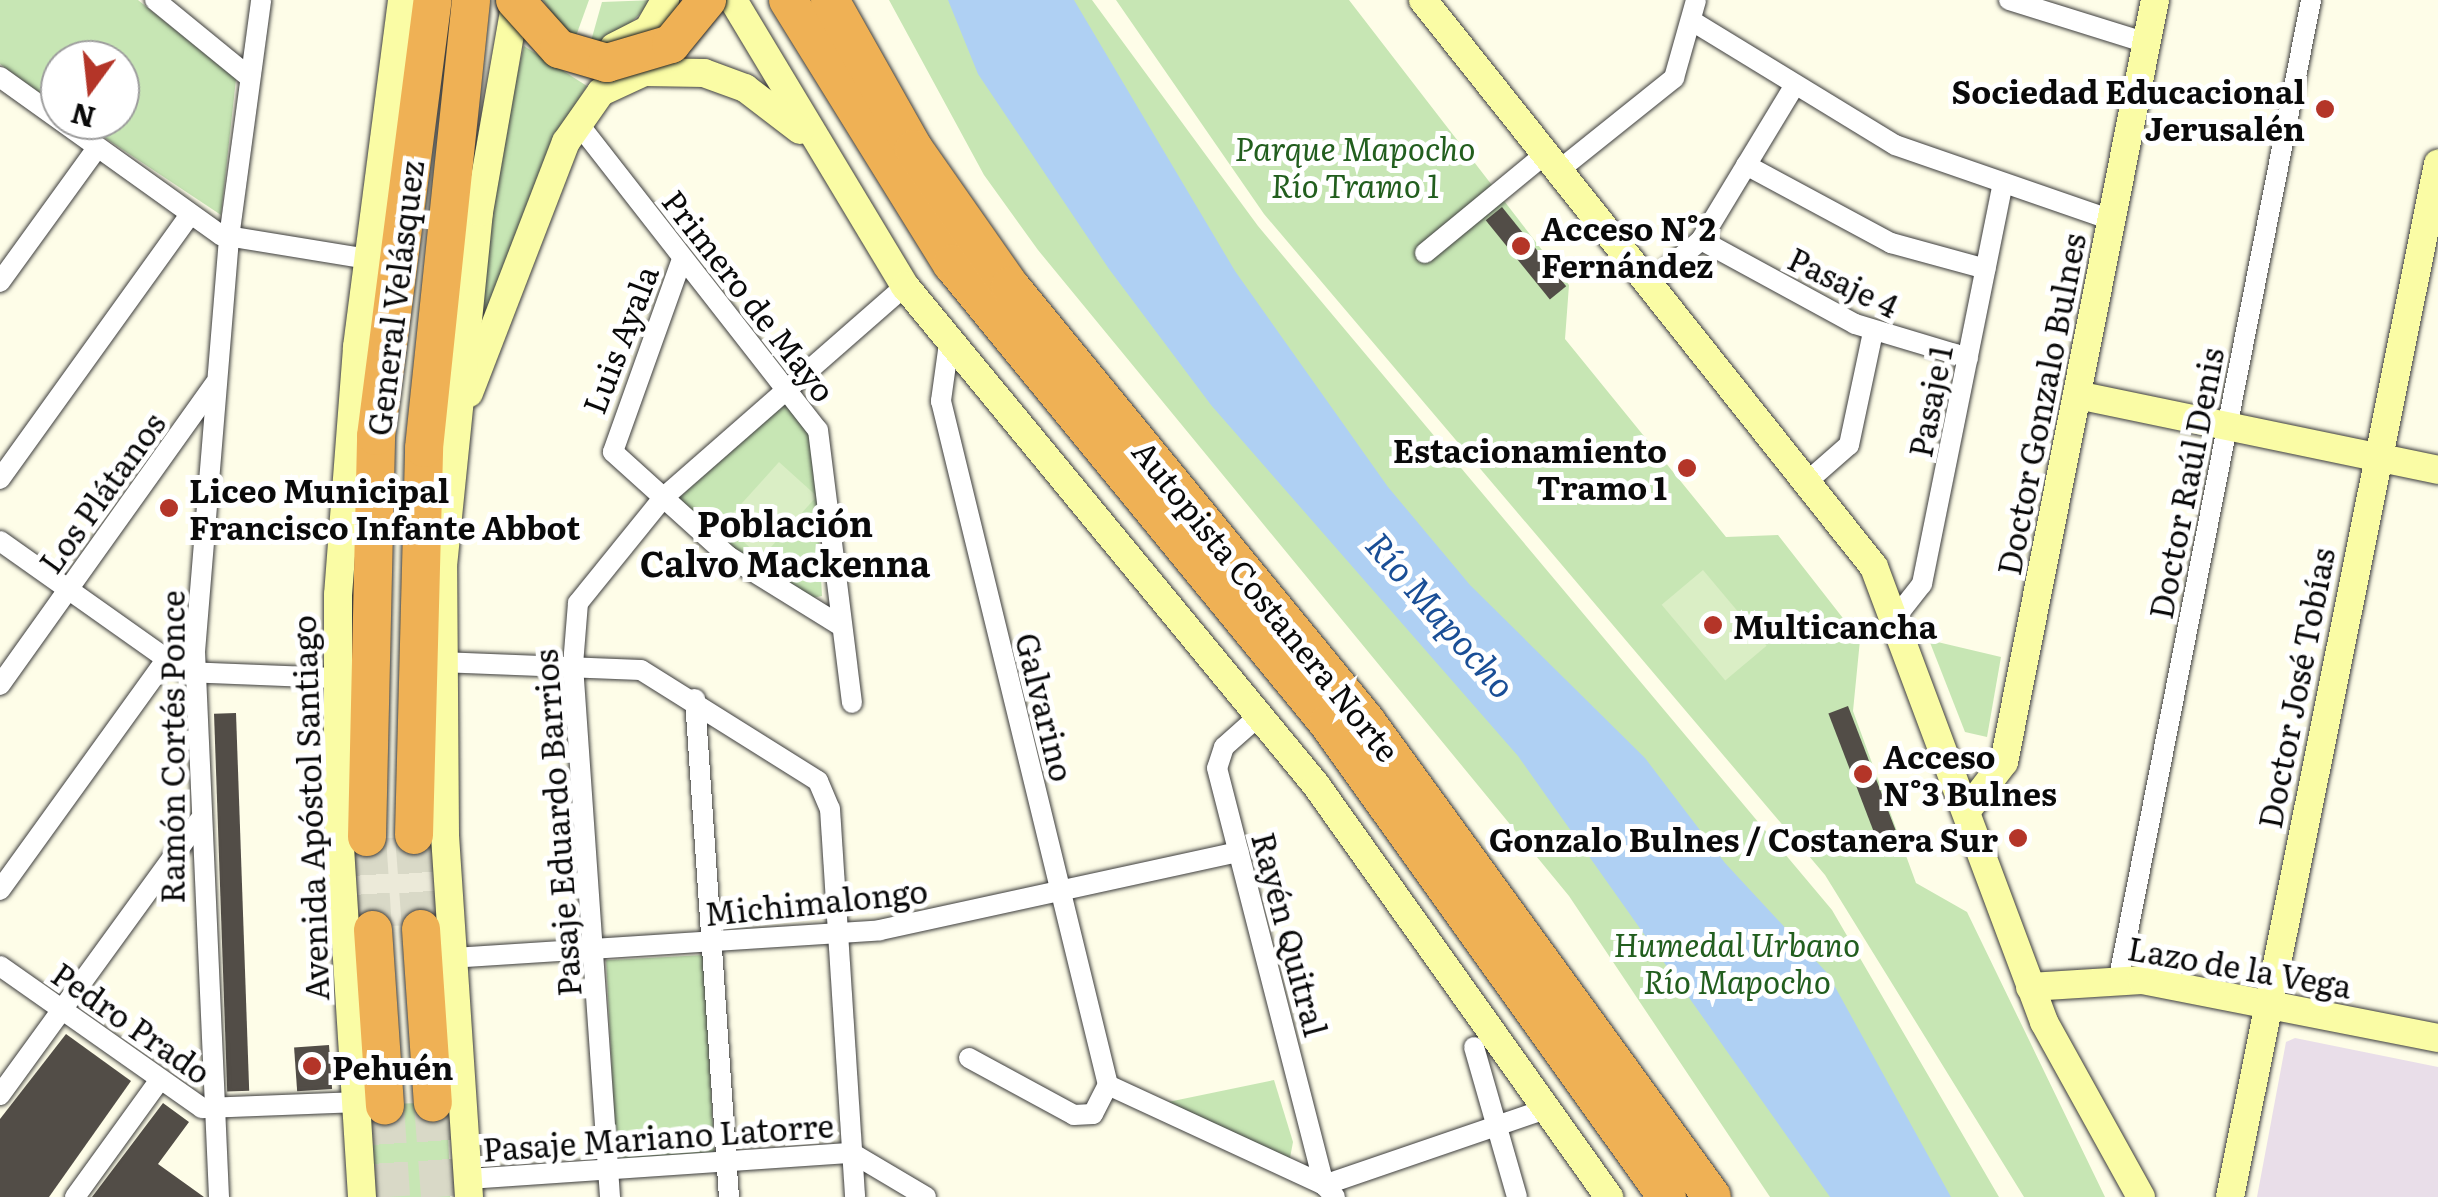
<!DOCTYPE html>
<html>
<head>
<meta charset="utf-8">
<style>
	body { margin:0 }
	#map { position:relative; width:2438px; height:1197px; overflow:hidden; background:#fefde8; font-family:Literata,serif }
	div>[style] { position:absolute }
	.industrial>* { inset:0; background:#e9dee9 }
	.green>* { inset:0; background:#c7e6b4; transform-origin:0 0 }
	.pitch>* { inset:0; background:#daeec5; transform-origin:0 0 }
	.plaza>* { inset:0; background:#ecead9; transform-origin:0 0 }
	.water>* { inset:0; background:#afd0f3 }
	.building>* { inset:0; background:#524d47; transform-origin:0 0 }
	.highway-tunnel>* { height:38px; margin-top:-19px; transform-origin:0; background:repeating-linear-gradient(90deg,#d9d9c7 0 38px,transparent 0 57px) }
	.roads { filter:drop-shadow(0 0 2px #3d3d3d) drop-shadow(0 0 2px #3d3d3d) }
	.street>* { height:20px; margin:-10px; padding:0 10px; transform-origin:10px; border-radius:10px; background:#fff }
	.secondary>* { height:28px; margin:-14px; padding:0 14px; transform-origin:14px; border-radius:14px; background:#fafca5 }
	.highway>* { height:38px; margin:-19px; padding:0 19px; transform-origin:19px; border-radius:19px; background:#efb155 }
	.bridges { filter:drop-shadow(0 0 2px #1b1b1b) drop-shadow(0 0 2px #1b1b1b) }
	.highway-bridge>* { height:38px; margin:-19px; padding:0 19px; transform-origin:19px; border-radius:19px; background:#efb155 }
	.dots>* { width:28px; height:28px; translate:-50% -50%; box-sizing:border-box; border:5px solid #fff; border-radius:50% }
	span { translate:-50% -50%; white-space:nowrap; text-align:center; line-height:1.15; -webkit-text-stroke:10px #fff; paint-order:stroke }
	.poi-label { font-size:32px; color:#0a0a0a; font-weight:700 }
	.right { translate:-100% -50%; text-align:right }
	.left { translate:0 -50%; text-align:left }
	.park-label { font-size:32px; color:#225e1e; font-style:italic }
	.street-label { font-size:32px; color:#0a0a0a }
	.neighbourhood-label { font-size:35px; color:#0a0a0a; font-weight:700 }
	.water-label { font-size:35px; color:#194e96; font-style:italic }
	.north { position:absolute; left:40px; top:40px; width:100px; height:100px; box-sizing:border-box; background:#fff; border:2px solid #9d9d9d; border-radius:50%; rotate:195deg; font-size:28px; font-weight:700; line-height:40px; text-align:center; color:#0a0a0a }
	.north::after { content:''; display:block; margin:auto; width:35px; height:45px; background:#b43528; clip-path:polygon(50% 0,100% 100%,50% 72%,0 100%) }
</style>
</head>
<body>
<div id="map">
	<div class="industrial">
		<i style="clip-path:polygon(2295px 1038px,2438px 1067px,2438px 1197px,2257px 1197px,2286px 1042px)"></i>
	</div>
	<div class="green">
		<i style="clip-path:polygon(0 0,138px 0,236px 79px,221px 215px,78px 120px,120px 120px,120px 60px,60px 60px,60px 107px,0 64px)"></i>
		<i style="clip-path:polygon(543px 0,589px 0,576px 36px,566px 32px)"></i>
		<i style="clip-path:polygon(655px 0,611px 41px,591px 41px,602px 2px)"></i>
		<i style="clip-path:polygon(889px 0,1092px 0,1258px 226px,1832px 910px,1999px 1197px,1770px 1197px,1569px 896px,1038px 250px,984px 175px)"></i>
		<i style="clip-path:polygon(1116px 0,1349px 0,1569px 285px,1565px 339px,1726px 537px,1778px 535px,1860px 640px,1853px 711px,1916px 883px,1967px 912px,2105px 1197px,2024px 1197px,1825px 875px,1264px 214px)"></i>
		<i style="clip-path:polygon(524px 46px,587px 86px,552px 141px,475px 345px,499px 148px)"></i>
		<i style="clip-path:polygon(786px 403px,814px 436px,822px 596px,812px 598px,745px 558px,679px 498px)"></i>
		<i style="clip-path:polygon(1929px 640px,2001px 657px,1987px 737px,1965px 732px)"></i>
		<i style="left:704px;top:955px;width:199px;height:98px;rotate:87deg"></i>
		<i style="clip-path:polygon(1274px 1080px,1293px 1142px,1289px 1163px,1168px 1102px)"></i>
		<i style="left:447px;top:1102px;width:95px;height:85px;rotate:88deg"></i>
	</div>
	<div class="pitch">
		<i style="left:779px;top:462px;width:51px;height:83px;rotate:42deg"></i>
		<i style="left:1703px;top:570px;width:99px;height:54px;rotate:50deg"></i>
	</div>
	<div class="plaza">
		<i style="left:445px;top:835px;width:88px;height:106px;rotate:87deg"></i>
	</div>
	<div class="water">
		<i style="clip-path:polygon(948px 0,1074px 0,1235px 271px,1388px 487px,1470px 585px,1645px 758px,1725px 863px,1828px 974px,1951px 1197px,1830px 1197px,1518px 756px,1211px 405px,1109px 269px,978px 74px)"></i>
	</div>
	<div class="building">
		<i style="left:1502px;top:207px;width:102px;height:21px;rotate:51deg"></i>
		<i style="left:1848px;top:706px;width:137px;height:21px;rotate:69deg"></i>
		<i style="left:236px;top:713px;width:378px;height:22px;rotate:88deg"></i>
		<i style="clip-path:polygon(66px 1034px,131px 1081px,49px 1197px,0 1197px,0 1119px)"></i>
		<i style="left:329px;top:1045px;width:44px;height:35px;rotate:86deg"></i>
		<i style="clip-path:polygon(163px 1103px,189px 1122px,158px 1164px,204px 1197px,92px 1197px)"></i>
	</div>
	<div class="highway-tunnel">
		<i style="left:414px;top:835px;width:94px;rotate:85.7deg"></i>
		<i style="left:367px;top:837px;width:93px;rotate:86.3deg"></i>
		<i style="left:433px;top:1103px;width:94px;rotate:85.7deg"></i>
		<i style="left:385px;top:1106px;width:91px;rotate:86.2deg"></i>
	</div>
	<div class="roads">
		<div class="street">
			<i style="left:155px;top:0;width:122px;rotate:39.3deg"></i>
			<i style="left:2009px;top:0;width:145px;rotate:17.3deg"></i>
			<i style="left:1692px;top:21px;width:238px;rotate:31.4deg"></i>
			<i style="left:1895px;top:145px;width:230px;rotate:19.1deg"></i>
			<i style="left:0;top:77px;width:272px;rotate:35.6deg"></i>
			<i style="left:221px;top:235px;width:149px;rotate:9.3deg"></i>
			<i style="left:577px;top:122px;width:391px;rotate:52deg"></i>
			<i style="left:818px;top:430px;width:275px;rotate:82.9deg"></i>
			<i style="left:1746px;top:165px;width:165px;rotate:28.3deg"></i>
			<i style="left:1891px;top:243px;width:98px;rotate:15.3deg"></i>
			<i style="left:1558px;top:171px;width:149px;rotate:-38.7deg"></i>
			<i style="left:1674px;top:78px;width:81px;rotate:-74.2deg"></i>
			<i style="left:1701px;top:240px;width:175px;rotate:28.6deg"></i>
			<i style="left:1855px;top:324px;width:118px;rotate:16.7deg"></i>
			<i style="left:1425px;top:253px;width:156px;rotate:-39.5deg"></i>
			<i style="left:682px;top:259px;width:205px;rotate:109.7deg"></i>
			<i style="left:613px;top:452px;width:155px;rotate:42.1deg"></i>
			<i style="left:728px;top:556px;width:133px;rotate:31.8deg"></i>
			<i style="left:0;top:282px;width:165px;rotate:-54.1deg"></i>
			<i style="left:1649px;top:284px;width:68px;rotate:-40.2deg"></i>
			<i style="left:1701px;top:240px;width:178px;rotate:-58.8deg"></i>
			<i style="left:949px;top:343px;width:59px;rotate:97.9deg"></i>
			<i style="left:941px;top:401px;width:704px;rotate:76.28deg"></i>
			<i style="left:0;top:479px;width:325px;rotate:-54.3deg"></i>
			<i style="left:1809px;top:480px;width:53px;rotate:-41.2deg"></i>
			<i style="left:1849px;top:445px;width:116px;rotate:-78deg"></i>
			<i style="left:0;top:541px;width:227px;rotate:35.3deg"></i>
			<i style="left:185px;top:672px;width:150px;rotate:2.3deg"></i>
			<i style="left:1896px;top:617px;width:42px;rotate:-51.8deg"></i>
			<i style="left:1922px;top:584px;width:404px;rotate:-78.6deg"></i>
			<i style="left:440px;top:662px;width:201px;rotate:2.3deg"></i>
			<i style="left:641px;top:670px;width:209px;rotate:32.1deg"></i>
			<i style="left:818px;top:781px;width:30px;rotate:67deg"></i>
			<i style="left:830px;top:809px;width:389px;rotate:86.3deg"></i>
			<i style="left:0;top:685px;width:370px;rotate:-54.5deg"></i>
			<i style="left:695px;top:699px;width:499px;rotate:86.1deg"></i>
			<i style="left:1260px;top:715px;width:48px;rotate:138.4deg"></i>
			<i style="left:1224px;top:747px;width:22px;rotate:108deg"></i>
			<i style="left:1217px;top:768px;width:431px;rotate:75.6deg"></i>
			<i style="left:1324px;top:1185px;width:16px;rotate:47deg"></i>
			<i style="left:0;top:890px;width:284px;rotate:-54.2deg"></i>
			<i style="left:452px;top:958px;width:429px;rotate:-3.7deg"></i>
			<i style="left:880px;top:930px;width:367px;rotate:-12.3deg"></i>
			<i style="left:0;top:966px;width:247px;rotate:35.1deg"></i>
			<i style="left:202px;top:1108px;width:154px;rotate:-2.2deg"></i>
			<i style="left:2119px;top:977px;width:996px;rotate:-78.88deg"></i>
			<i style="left:1474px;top:1047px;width:156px;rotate:74deg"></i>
			<i style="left:969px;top:1058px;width:119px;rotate:28.5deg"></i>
			<i style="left:1074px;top:1115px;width:19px;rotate:-3deg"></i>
			<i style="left:1093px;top:1114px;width:33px;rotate:-63deg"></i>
			<i style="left:1108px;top:1085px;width:238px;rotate:24.8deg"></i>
			<i style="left:1324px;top:1185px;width:238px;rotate:-18.9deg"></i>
			<i style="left:0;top:1095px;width:339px;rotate:-54deg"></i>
			<i style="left:468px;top:1179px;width:385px;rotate:-3.9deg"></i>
			<i style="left:852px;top:1153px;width:86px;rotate:30.7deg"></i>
			<i style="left:75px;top:1197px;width:143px;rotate:-54.1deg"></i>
			<i style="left:219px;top:1197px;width:546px;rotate:-92.52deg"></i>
			<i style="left:195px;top:652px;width:415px;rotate:-85.3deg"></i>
			<i style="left:229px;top:238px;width:240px;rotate:-82.3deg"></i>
			<i style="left:610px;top:1197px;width:533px;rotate:-93.98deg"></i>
			<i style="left:573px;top:665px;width:62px;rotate:-85.4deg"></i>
			<i style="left:578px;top:603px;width:135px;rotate:-51deg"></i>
			<i style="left:663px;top:498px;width:322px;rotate:-41.2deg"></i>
		</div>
		<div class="secondary">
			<i style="left:733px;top:0;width:334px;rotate:59deg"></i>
			<i style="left:905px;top:286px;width:646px;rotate:50.52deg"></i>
			<i style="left:1316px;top:785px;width:506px;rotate:54.58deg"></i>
			<i style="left:1423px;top:0;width:724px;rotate:51.5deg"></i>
			<i style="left:1874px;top:567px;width:486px;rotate:69.5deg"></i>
			<i style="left:2044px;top:1022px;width:200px;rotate:61deg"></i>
			<i style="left:614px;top:47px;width:38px;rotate:-27deg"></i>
			<i style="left:648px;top:30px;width:34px;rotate:-60deg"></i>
			<i style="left:469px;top:393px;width:269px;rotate:-68.9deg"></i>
			<i style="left:566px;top:142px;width:61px;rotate:-55deg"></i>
			<i style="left:601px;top:92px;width:47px;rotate:-24.9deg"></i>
			<i style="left:644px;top:72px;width:60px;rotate:1deg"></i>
			<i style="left:704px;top:73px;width:44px;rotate:20.1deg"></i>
			<i style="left:745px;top:88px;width:69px;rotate:37.4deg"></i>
			<i style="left:2077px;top:395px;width:369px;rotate:11.7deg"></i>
			<i style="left:1968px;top:809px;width:59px;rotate:-52.5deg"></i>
			<i style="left:2004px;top:762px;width:777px;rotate:-78.79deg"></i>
			<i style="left:2030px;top:987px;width:112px;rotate:-3.6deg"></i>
			<i style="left:2142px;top:980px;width:302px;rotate:11.1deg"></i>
			<i style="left:362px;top:1197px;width:378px;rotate:-93.6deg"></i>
			<i style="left:338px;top:820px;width:225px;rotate:-90deg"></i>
			<i style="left:338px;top:595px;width:249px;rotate:-85.6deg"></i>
			<i style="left:357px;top:347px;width:350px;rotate:-82.6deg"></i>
			<i style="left:469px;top:1197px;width:363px;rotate:-93.8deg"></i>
			<i style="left:445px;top:835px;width:269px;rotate:-90.4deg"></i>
			<i style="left:443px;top:566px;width:356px;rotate:-84.2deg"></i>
			<i style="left:479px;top:212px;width:215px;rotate:-80.1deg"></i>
			<i style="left:2230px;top:1197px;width:1054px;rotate:-78.62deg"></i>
		</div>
		<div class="highway">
			<i style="left:788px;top:0;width:311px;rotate:58.2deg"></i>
			<i style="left:952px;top:264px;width:593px;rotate:50.68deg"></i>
			<i style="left:1328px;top:723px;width:583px;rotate:54.43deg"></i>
			<i style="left:830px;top:0;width:171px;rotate:60.6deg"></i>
			<i style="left:914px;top:149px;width:167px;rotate:55deg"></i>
			<i style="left:1010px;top:286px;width:562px;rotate:50.7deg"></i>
			<i style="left:1366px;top:721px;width:588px;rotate:53.99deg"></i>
			<i style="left:414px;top:835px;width:387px;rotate:-88.5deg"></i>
			<i style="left:424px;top:448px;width:450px;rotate:-84deg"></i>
			<i style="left:367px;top:837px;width:401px;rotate:-88.7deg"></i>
			<i style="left:376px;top:436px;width:440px;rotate:-82.6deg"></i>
			<i style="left:421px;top:929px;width:174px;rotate:86.1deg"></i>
			<i style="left:373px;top:930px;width:176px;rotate:86.1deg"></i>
		</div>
	</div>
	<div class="bridges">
		<div class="highway-bridge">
			<i style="left:515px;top:0;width:66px;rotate:48.1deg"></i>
			<i style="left:559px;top:49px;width:50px;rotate:16.3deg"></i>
			<i style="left:607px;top:63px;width:67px;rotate:-16.5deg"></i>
			<i style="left:671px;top:44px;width:57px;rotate:-50.7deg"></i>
		</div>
	</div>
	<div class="dots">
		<i style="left:2325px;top:109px;background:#b43528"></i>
		<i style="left:1521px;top:246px;background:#b43528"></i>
		<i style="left:1687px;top:468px;background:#b43528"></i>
		<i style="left:169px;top:508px;background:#b43528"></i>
		<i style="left:1713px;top:625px;background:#b43528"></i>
		<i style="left:1863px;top:774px;background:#b43528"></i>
		<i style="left:2018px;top:838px;background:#b43528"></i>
		<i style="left:312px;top:1066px;background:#b43528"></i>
	</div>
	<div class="poi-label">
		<span class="right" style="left:2305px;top:109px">Sociedad Educacional<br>Jerusalén</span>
		<span class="left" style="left:1541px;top:246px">Acceso N°2<br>Fernández</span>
		<span class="right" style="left:1667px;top:468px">Estacionamiento<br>Tramo 1</span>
		<span class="left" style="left:189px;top:508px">Liceo Municipal<br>Francisco Infante Abbot</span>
		<span class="left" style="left:1733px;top:625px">Multicancha</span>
		<span class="left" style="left:1883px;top:774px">Acceso<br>N°3 Bulnes</span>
		<span class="right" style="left:1998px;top:838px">Gonzalo Bulnes / Costanera Sur</span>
		<span class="left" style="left:332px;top:1066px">Pehuén</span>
	</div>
	<div class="park-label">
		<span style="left:1355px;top:166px">Parque Mapocho<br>Río Tramo 1</span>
		<span style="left:1737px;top:962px">Humedal Urbano<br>Río Mapocho</span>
	</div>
	<div class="street-label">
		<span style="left:1844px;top:281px;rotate:26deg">Pasaje 4</span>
		<span style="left:750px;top:295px;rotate:52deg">Primero de Mayo</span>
		<span style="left:394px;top:298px;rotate:-83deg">General Velásquez</span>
		<span style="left:619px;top:339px;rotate:-69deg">Luis Ayala</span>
		<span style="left:1929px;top:401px;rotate:-79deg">Pasaje 1</span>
		<span style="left:2040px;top:404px;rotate:-79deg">Doctor Gonzalo Bulnes</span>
		<span style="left:2185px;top:483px;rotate:-79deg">Doctor Raúl Denis</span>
		<span style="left:101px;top:492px;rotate:-54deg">Los Plátanos</span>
		<span style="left:1267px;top:600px;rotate:51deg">Autopista Costanera Norte</span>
		<span style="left:2295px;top:688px;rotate:-79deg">Doctor José Tobías</span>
		<span style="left:1046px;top:707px;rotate:76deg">Galvarino</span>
		<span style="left:171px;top:747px;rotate:-90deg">Ramón Cortés Ponce</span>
		<span style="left:309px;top:808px;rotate:-92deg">Avenida Apóstol Santiago</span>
		<span style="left:556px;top:823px;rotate:-94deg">Pasaje Eduardo Barrios</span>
		<span style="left:816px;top:901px;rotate:-6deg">Michimalongo</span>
		<span style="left:1291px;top:934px;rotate:75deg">Rayén Quitral</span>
		<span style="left:2240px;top:966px;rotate:10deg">Lazo de la Vega</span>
		<span style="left:132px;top:1022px;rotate:35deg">Pedro Prado</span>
		<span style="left:658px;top:1136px;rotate:-4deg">Pasaje Mariano Latorre</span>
	</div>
	<div class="neighbourhood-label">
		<span style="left:785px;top:542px">Población<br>Calvo Mackenna</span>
	</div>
	<div class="water-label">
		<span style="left:1442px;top:614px;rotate:49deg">Río Mapocho</span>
	</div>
	<div class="north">N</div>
</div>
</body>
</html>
